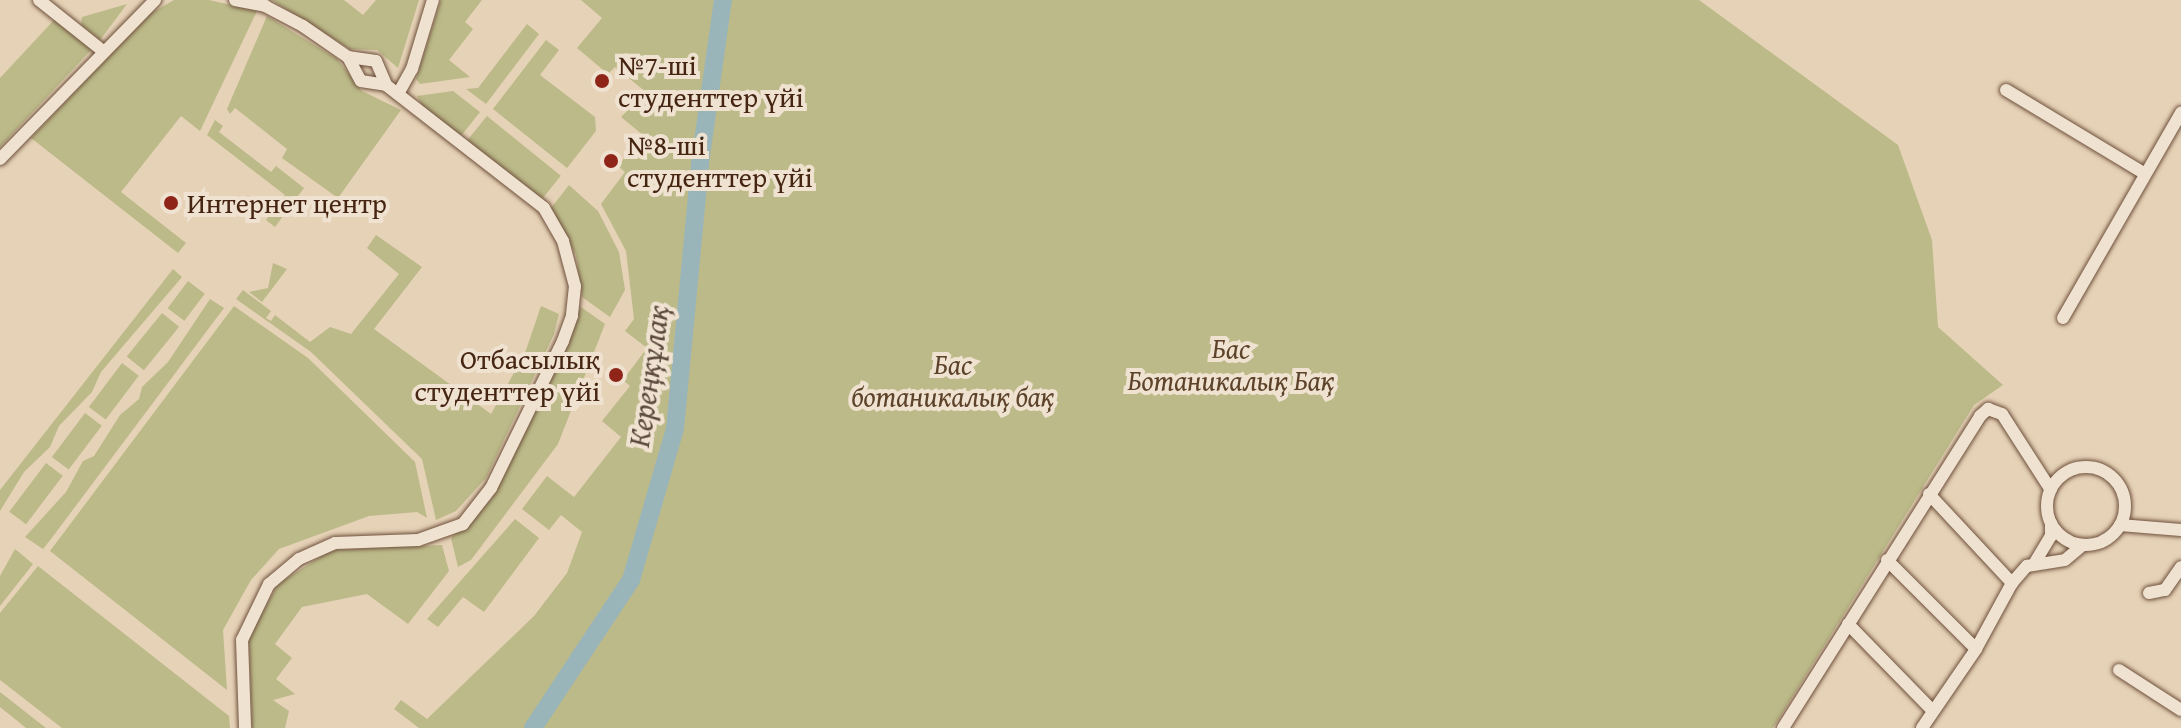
<!DOCTYPE html>
<html>
<head>
<meta charset="utf-8">
<style>
	body { margin:0 }
	#map { position:relative; width:2181px; height:728px; overflow:hidden; background:#e6d2b7; font-family:"Gentium Book Plus",serif }
	div>[style] { position:absolute }
	.green>* { inset:0; background:#bcba89; transform-origin:0 0 }
	.river>* { height:18px; margin:-9px; padding:0 9px; transform-origin:9px; border-radius:9px; background:#9ab5b9 }
	.roads { filter:drop-shadow(0 0 2px #6e503c) drop-shadow(0 0 2px #6e503c) }
	.street>* { height:12px; margin:-6px; padding:0 6px; transform-origin:6px; border-radius:6px; background:#efe2d0 }
	.street>.ring { margin:-6px; padding:0; box-sizing:content-box; background:none; border:12px solid #efe2d0; border-radius:50% }
	.dots>* { width:22px; height:22px; translate:-50% -50%; box-sizing:border-box; border:4px solid #efe2d0; border-radius:50% }
	span { translate:-50% -50%; white-space:nowrap; text-align:center; line-height:1.15; -webkit-text-stroke:8px #efe2d0; paint-order:stroke }
	.poi-label { font-size:28px; color:#462513 }
	.left { translate:0 -50%; text-align:left }
	.right { translate:-100% -50%; text-align:right }
	.park-label { font-size:28px; color:#5e432b; font-style:italic }
	.water-label { font-size:30px; color:#5b493c; font-style:italic }
</style>
</head>
<body>
<div id="map">
	<div class="green">
		<i style="clip-path:polygon(174px 0,209px 0,257px 11px,200px 131px,181px 116px,121px 192px,186px 243px,178px 253px,31px 138px,148px 15px)"></i>
		<i style="clip-path:polygon(272px 0,344px 0,363px 15px,376px 0,419px 0,398px 68px,377px 50px,350px 49px)"></i>
		<i style="clip-path:polygon(441px 0,482px 0,465px 22px,473px 29px,449px 60px,470px 77px,420px 84px,416px 79px)"></i>
		<i style="clip-path:polygon(581px 0,1699px 0,1898px 145px,1932px 240px,1938px 327px,2003px 385px,1974px 405px,1773px 728px,419px 728px,394px 709px,401px 700px,427px 719px,534px 616px,567px 573px,582px 532px,561px 515px,549px 530px,522px 509px,547px 476px,574px 497px,621px 437px,602px 421px,630px 386px,623px 380px,647px 348px,625px 331px,634px 319px,626px 251px,601px 204px,625px 172px,618px 166px,643px 135px,621px 117px,646px 92px,615px 67px,608px 74px,577px 48px,602px 18px)"></i>
		<i style="clip-path:polygon(127px 4px,100px 40px,81px 25px,82px 17px)"></i>
		<i style="clip-path:polygon(267px 16px,337px 59px,362px 91px,401px 110px,338px 198px,282px 158px,287px 149px,235px 108px,230px 114px,227px 109px)"></i>
		<i style="clip-path:polygon(54px 20px,92px 49px,0 147px,0 78px)"></i>
		<i style="clip-path:polygon(527px 24px,539px 34px,486px 104px,466px 89px,478px 88px)"></i>
		<i style="clip-path:polygon(546px 40px,559px 50px,540px 75px,595px 117px,596px 131px,567px 168px,493px 109px)"></i>
		<i style="clip-path:polygon(453px 91px,480px 112px,461px 136px,423px 107px,417px 96px)"></i>
		<i style="left:487px;top:116px;width:95px;height:32px;rotate:39deg"></i>
		<i style="clip-path:polygon(215px 120px,223px 126px,219px 132px,271px 172px,276px 166px,304px 188px,275px 227px,266px 220px,285px 195px,207px 135px)"></i>
		<i style="clip-path:polygon(569px 185px,598px 211px,619px 252px,625px 290px,610px 317px,582px 297px,576px 255px,551px 208px)"></i>
		<i style="clip-path:polygon(376px 235px,422px 267px,374px 329px,491px 414px,525px 353px,541px 306px,559px 314px,554px 334px,486px 478px,456px 511px,436px 520px,422px 459px,311px 352px,236px 299px,243px 290px,271px 311px,266px 318px,271px 321px,275px 315px,310px 342px,330px 327px,351px 334px,399px 274px,367px 248px)"></i>
		<i style="clip-path:polygon(273px 263px,287px 269px,262px 302px,249px 292px,268px 288px)"></i>
		<i style="clip-path:polygon(173px 269px,182px 277px,101px 372px,92px 392px,59px 426px,50px 447px,24px 472px,0 511px,0 490px)"></i>
		<i style="left:188px;top:281px;width:21px;height:34px;rotate:37deg"></i>
		<i style="clip-path:polygon(210px 299px,224px 308px,51px 539px,43px 549px,25px 537px,66px 492px,83px 461px,94px 456px,120px 415px,139px 399px,142px 387px,168px 362px)"></i>
		<i style="clip-path:polygon(234px 306px,308px 358px,415px 462px,427px 518px,417px 512px,369px 516px,279px 549px,251px 580px,223px 630px,227px 690px,50px 551px)"></i>
		<i style="clip-path:polygon(581px 307px,605px 324px,558px 444px,471px 560px,458px 567px,451px 538px,491px 500px)"></i>
		<i style="left:162px;top:313px;width:22px;height:56px;rotate:39deg"></i>
		<i style="left:122px;top:363px;width:21px;height:55px;rotate:37deg"></i>
		<i style="left:85px;top:413px;width:21px;height:55px;rotate:37deg"></i>
		<i style="left:46px;top:463px;width:21px;height:61px;rotate:37deg"></i>
		<i style="clip-path:polygon(515px 519px,539px 538px,484px 612px,463px 597px,438px 627px,427px 619px)"></i>
		<i style="clip-path:polygon(442px 545px,449px 571px,408px 624px,367px 594px,302px 607px,275px 644px,292px 658px,276px 679px,295px 694px,273px 700px,289px 711px,285px 728px,252px 728px,249px 637px,278px 584px,331px 550px)"></i>
		<i style="clip-path:polygon(15px 549px,33px 564px,0 606px,0 576px)"></i>
		<i style="clip-path:polygon(38px 566px,229px 716px,230px 728px,62px 728px,0 680px,0 613px)"></i>
		<i style="clip-path:polygon(0 692px,46px 728px,26px 728px,0 707px)"></i>
	</div>
	<div class="river">
		<i style="left:533px;top:728px;width:178px;rotate:-56.5deg"></i>
		<i style="left:631px;top:580px;width:157px;rotate:-73.8deg"></i>
		<i style="left:675px;top:429px;width:267px;rotate:-84.6deg"></i>
		<i style="left:700px;top:163px;width:165px;rotate:-82deg"></i>
	</div>
	<div class="roads">
		<div class="street">
			<i style="left:39px;top:0;width:82px;rotate:38.6deg"></i>
			<i style="left:235px;top:0;width:31px;rotate:11deg"></i>
			<i style="left:265px;top:6px;width:43px;rotate:27.8deg"></i>
			<i style="left:303px;top:26px;width:55px;rotate:34.6deg"></i>
			<i style="left:348px;top:57px;width:27px;rotate:62deg"></i>
			<i style="left:361px;top:81px;width:25px;rotate:9deg"></i>
			<i style="left:386px;top:85px;width:200px;rotate:37.9deg"></i>
			<i style="left:544px;top:208px;width:38px;rotate:60deg"></i>
			<i style="left:563px;top:241px;width:47px;rotate:75.1deg"></i>
			<i style="left:575px;top:286px;width:30px;rotate:96deg"></i>
			<i style="left:572px;top:316px;width:27px;rotate:110deg"></i>
			<i style="left:563px;top:341px;width:164px;rotate:116.1deg"></i>
			<i style="left:491px;top:488px;width:46px;rotate:127.9deg"></i>
			<i style="left:463px;top:524px;width:48px;rotate:160.4deg"></i>
			<i style="left:418px;top:540px;width:83px;rotate:177.9deg"></i>
			<i style="left:335px;top:543px;width:39px;rotate:156deg"></i>
			<i style="left:299px;top:559px;width:39px;rotate:140deg"></i>
			<i style="left:269px;top:584px;width:62px;rotate:115.7deg"></i>
			<i style="left:242px;top:640px;width:88px;rotate:88deg"></i>
			<i style="left:348px;top:57px;width:28px;rotate:8deg"></i>
			<i style="left:376px;top:61px;width:26px;rotate:67deg"></i>
			<i style="left:2006px;top:90px;width:162px;rotate:31.1deg"></i>
			<i style="left:398px;top:94px;width:29px;rotate:-61deg"></i>
			<i style="left:412px;top:69px;width:72px;rotate:-73.1deg"></i>
			<i style="left:0;top:159px;width:222px;rotate:-45.7deg"></i>
			<i style="left:2063px;top:318px;width:237px;rotate:-60.1deg"></i>
			<i class="ring" style="left:2047px;top:467px;width:66px;height:66px"></i>
			<i style="left:1929px;top:494px;width:122px;rotate:47deg"></i>
			<i style="left:2120px;top:525px;width:61px;rotate:4.7deg"></i>
			<i style="left:1887px;top:560px;width:126px;rotate:45deg"></i>
			<i style="left:2034px;top:564px;width:33px;rotate:-59deg"></i>
			<i style="left:2051px;top:536px;width:13px;rotate:-90deg"></i>
			<i style="left:2149px;top:593px;width:16px;rotate:-11deg"></i>
			<i style="left:2165px;top:590px;width:28px;rotate:-55deg"></i>
			<i style="left:1848px;top:624px;width:119px;rotate:45.7deg"></i>
			<i style="left:2119px;top:670px;width:74px;rotate:32.8deg"></i>
			<i style="left:1783px;top:728px;width:369px;rotate:-57.7deg"></i>
			<i style="left:1980px;top:416px;width:11px;rotate:-41deg"></i>
			<i style="left:1988px;top:409px;width:15px;rotate:20deg"></i>
			<i style="left:2002px;top:414px;width:90px;rotate:57.2deg"></i>
			<i style="left:1922px;top:728px;width:96px;rotate:-55.6deg"></i>
			<i style="left:1976px;top:649px;width:75px;rotate:-61.4deg"></i>
			<i style="left:2012px;top:583px;width:23px;rotate:-49deg"></i>
			<i style="left:2027px;top:566px;width:38px;rotate:-9deg"></i>
			<i style="left:2065px;top:560px;width:23px;rotate:-40deg"></i>
		</div>
	</div>
	<div class="dots">
		<i style="left:602px;top:81px;background:#8f2418"></i>
		<i style="left:611px;top:161px;background:#8f2418"></i>
		<i style="left:171px;top:203px;background:#8f2418"></i>
		<i style="left:616px;top:375px;background:#8f2418"></i>
	</div>
	<div class="poi-label">
		<span class="left" style="left:618px;top:81px">№7-ші<br>студенттер үйі</span>
		<span class="left" style="left:627px;top:161px">№8-ші<br>студенттер үйі</span>
		<span class="left" style="left:187px;top:203px">Интернет центр</span>
		<span class="right" style="left:600px;top:375px">Отбасылық<br>студенттер үйі</span>
	</div>
	<div class="park-label">
		<span style="left:1231px;top:364px">Бас<br>Ботаникалық Бақ</span>
		<span style="left:953px;top:380px">Бас<br>ботаникалық бақ</span>
	</div>
	<div class="water-label">
		<span style="left:648px;top:376px;rotate:-82deg">Кереңқұлақ</span>
	</div>
</div>
</body>
</html>
